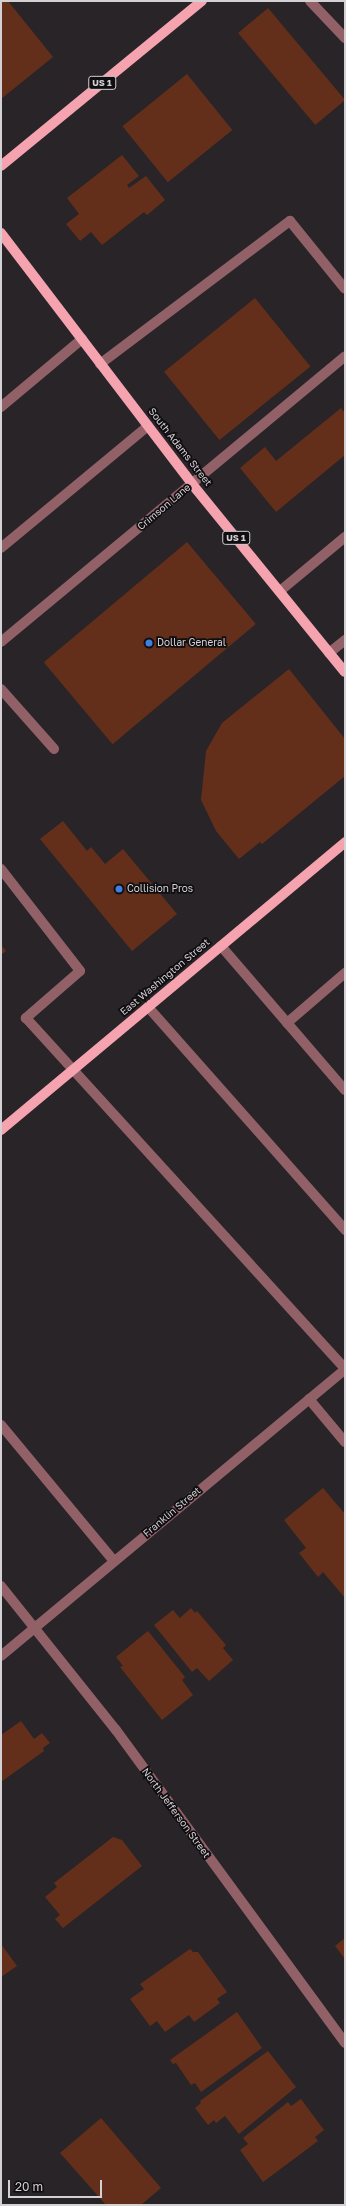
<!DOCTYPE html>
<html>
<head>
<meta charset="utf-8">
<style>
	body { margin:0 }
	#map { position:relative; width:346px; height:2206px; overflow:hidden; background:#282428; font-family:"Golos Text",sans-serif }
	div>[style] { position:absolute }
	.building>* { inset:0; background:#642f1a; transform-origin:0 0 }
	.minor>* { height:10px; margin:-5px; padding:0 5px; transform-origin:5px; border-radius:5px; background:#926168 }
	.major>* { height:10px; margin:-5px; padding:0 5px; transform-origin:5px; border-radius:5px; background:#f4a3af }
	.dots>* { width:11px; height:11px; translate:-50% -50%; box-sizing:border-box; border:2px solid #100e10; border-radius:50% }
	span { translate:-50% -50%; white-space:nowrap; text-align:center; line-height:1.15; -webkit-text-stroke:3.5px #100e10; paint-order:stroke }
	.shield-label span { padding:1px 3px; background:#100e10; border:1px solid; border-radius:3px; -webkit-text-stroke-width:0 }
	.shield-label { font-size:9px; color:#d4d1d4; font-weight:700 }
	.street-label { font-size:10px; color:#d4d1d4 }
	.poi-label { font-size:10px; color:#d4d1d4 }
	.left { translate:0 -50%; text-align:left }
	.frame { position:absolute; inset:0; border:2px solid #d4d1d4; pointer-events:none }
	.scale { position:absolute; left:8px; top:2180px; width:94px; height:18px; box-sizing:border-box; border:2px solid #d4d1d4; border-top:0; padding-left:5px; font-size:12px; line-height:14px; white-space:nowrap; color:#d4d1d4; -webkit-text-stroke:3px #100e10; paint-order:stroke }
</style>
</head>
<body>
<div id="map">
	<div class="building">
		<i style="clip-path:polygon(1px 1px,8px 1px,53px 57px,1px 99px)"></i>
		<i style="left:268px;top:8px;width:120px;height:39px;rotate:50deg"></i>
		<i style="left:187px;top:74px;width:72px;height:83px;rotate:51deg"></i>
		<i style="clip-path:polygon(122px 155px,139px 176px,127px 185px,129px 188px,146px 176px,165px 200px,147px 215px,144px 212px,102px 245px,91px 232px,80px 241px,66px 224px,79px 214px,67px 198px)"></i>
		<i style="left:255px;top:298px;width:88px;height:117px;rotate:51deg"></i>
		<i style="clip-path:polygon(341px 408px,345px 413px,345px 455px,276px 512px,240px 468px,265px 447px,276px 461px)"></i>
		<i style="left:187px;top:542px;width:107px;height:187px;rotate:50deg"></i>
		<i style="clip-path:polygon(289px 669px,345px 739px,345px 776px,262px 844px,260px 842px,239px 859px,216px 831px,201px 800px,206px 751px,222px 723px)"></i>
		<i style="clip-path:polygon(63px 821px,87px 851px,91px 847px,105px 864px,123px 849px,177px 914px,132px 951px,40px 839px)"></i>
		<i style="clip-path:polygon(1px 945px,6px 951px,1px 955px)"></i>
		<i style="clip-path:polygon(323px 1488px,345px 1514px,345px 1598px,323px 1572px,318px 1577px,299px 1553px,306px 1548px,284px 1520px)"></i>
		<i style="clip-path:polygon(191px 1608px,195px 1613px,197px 1611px,226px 1645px,223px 1648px,233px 1660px,209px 1681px,197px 1668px,192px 1672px,154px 1625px,173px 1610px,180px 1618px)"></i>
		<i style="clip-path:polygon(148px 1631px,185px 1677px,182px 1680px,193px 1695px,162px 1720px,120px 1667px,123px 1666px,116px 1657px)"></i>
		<i style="clip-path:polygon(21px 1721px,34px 1739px,42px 1733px,50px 1743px,43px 1748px,44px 1751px,1px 1782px,1px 1735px)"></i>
		<i style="clip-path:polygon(113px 1837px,122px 1840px,142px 1866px,63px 1928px,55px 1919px,60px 1915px,45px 1897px,57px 1887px,54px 1883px)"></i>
		<i style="clip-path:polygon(345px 1938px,345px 1959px,335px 1946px)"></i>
		<i style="clip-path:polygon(1px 1944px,17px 1966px,1px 1977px)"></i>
		<i style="clip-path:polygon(190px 1949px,193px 1952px,198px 1952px,227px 1992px,217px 1999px,220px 2003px,194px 2022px,189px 2015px,165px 2032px,157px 2021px,150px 2026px,130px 1999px,144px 1989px,140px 1984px)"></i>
		<i style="clip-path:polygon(237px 2012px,262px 2048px,201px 2092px,195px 2083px,191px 2085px,176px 2063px,173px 2064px,170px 2060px)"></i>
		<i style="clip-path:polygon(268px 2051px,296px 2087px,239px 2134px,225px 2116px,216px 2123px,214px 2120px,208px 2125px,195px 2108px,201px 2103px,200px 2101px)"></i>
		<i style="clip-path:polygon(301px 2099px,324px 2130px,315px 2137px,318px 2141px,263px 2182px,240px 2150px,248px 2144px,243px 2138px,288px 2102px,291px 2106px)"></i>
		<i style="clip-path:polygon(101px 2118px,161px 2188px,141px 2205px,106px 2205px,60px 2153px)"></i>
	</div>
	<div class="minor">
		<i style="left:310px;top:1px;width:51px;rotate:46.6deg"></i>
		<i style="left:100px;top:364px;width:238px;rotate:-37deg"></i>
		<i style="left:290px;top:221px;width:87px;rotate:51deg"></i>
		<i style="left:1px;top:407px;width:106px;rotate:-40deg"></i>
		<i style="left:1px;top:548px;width:191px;rotate:-39.7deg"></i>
		<i style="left:280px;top:591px;width:85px;rotate:-39.7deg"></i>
		<i style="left:1px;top:642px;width:447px;rotate:-39.7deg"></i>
		<i style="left:329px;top:653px;width:21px;rotate:-39deg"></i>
		<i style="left:1px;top:689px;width:80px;rotate:48.5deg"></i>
		<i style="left:1px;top:869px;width:129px;rotate:52.2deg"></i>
		<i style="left:80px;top:971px;width:72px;rotate:139deg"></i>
		<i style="left:26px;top:1018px;width:474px;rotate:47.7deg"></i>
		<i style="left:221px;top:946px;width:190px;rotate:49.3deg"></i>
		<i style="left:148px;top:1007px;width:298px;rotate:48.5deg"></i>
		<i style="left:287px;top:1023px;width:77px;rotate:-40.8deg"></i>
		<i style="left:309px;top:1399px;width:56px;rotate:50.1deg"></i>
		<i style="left:1px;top:1425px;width:177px;rotate:50.3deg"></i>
		<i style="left:1px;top:1586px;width:184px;rotate:51.4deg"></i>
		<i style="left:116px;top:1730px;width:388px;rotate:53.8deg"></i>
		<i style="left:1px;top:1656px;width:448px;rotate:-39.8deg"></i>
	</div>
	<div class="major">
		<i style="left:1px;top:166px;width:260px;rotate:-39.4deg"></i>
		<i style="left:1px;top:233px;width:315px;rotate:52.7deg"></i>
		<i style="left:192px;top:484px;width:242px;rotate:50.9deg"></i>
		<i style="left:1px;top:1130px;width:449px;rotate:-39.9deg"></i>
	</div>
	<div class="dots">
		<i style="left:149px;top:643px;background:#3f7fe0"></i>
		<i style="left:119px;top:889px;background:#3f7fe0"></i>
	</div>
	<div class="shield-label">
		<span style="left:102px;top:83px">US 1</span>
		<span style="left:236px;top:538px">US 1</span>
	</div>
	<div class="street-label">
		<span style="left:180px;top:447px;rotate:52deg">South Adams Street</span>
		<span style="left:164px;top:507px;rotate:-40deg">Crimson Lane</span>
		<span style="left:165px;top:977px;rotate:-40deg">East Washington Street</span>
		<span style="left:172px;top:1512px;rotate:-40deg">Franklin Street</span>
		<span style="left:176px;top:1813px;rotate:54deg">North Jefferson Street</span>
	</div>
	<div class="poi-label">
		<span class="left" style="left:157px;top:643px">Dollar General</span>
		<span class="left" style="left:127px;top:889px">Collision Pros</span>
	</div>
	<div class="frame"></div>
	<div class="scale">20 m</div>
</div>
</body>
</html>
